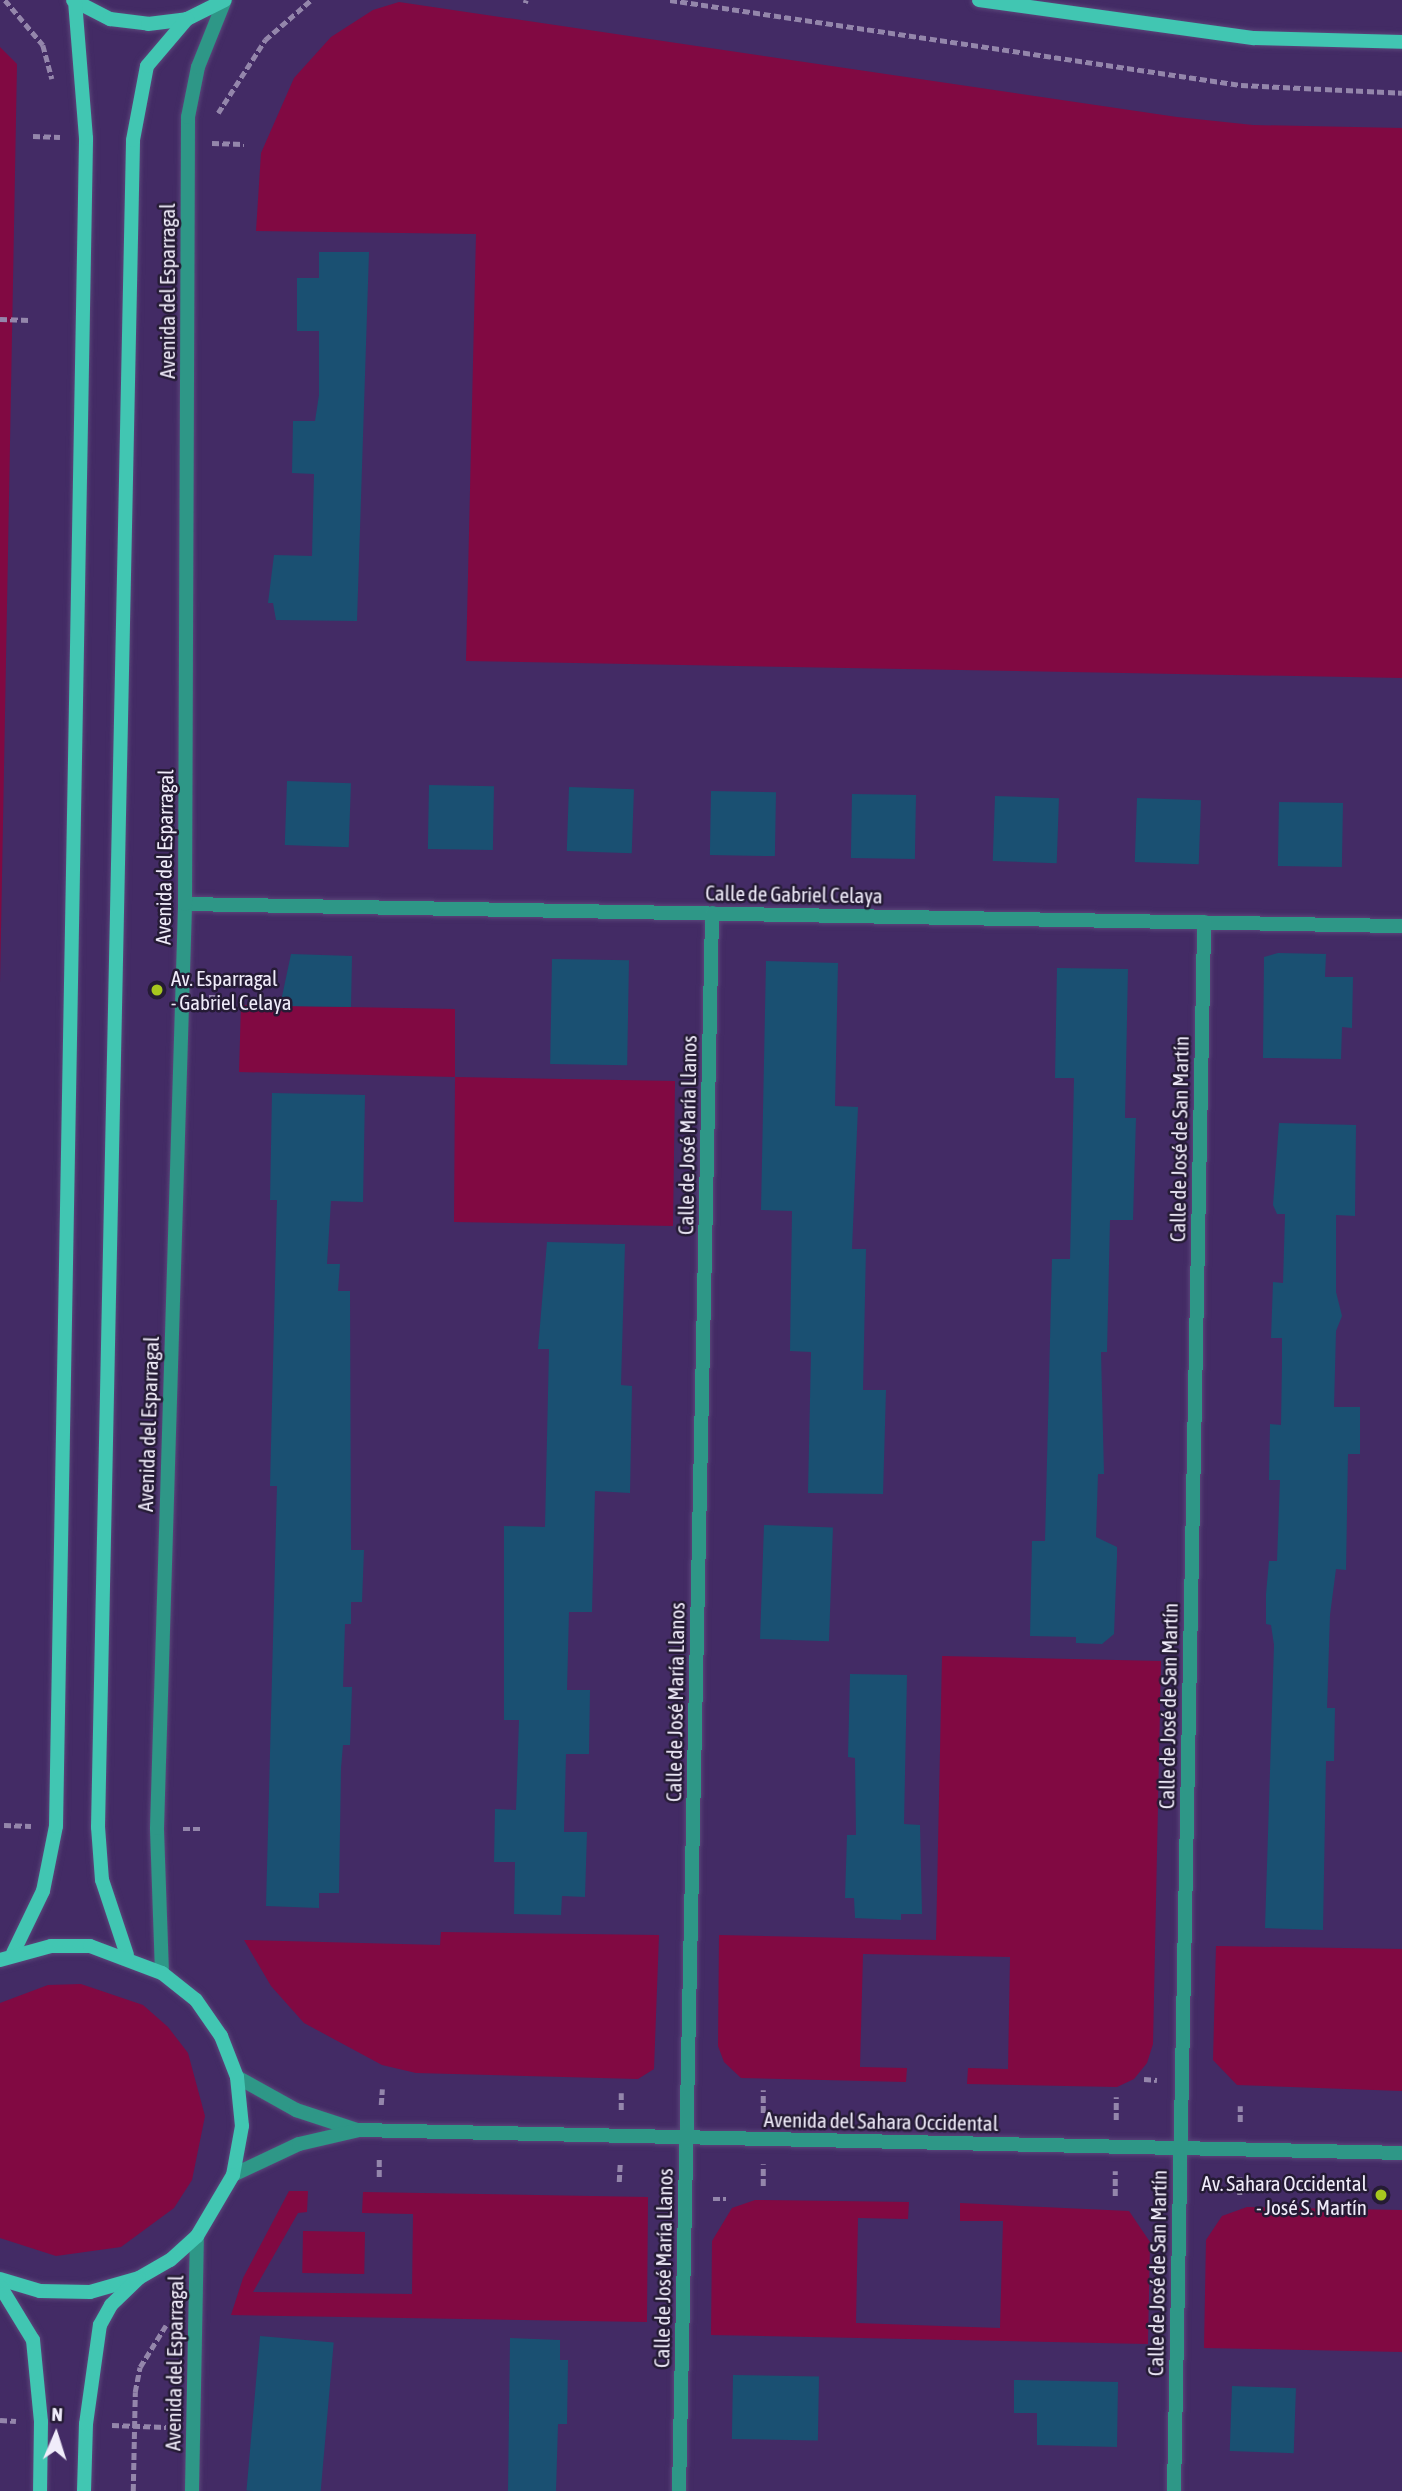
<!DOCTYPE html>
<html>
<head>
<meta charset="utf-8">
<style>
	body { margin:0 }
	#map { position:relative; width:1402px; height:2491px; overflow:hidden; background:#432b65; font-family:"Asap Condensed",sans-serif }
	div>[style] { position:absolute }
	.green>* { inset:0; background:#810942; transform-origin:0 0 }
	.building>* { inset:0; background:#1a5072; transform-origin:0 0 }
	.path>* { height:4.5px; margin-top:-2.25px; transform-origin:0; background:repeating-linear-gradient(90deg,#9486ab 0 7px,transparent 0 10.5px) }
	.roads { filter:drop-shadow(0 0 2px #5b467a) drop-shadow(0 0 2px #5b467a) }
	.street>* { height:14px; margin:-7px; padding:0 7px; transform-origin:7px; border-radius:7px; background:#2e9787 }
	.secondary>* { height:14px; margin:-7px; padding:0 7px; transform-origin:7px; border-radius:7px; background:#41c6b2 }
	.dots>* { width:19px; height:19px; translate:-50% -50%; box-sizing:border-box; border:4px solid #251b35; border-radius:50% }
	span { translate:-50% -50%; white-space:nowrap; text-align:center; line-height:1.15; -webkit-text-stroke:5px #251b35; paint-order:stroke }
	.street-label { font-size:21px; color:#f0ecfa }
	.poi-label { font-size:21px; color:#f0ecfa }
	.left { translate:0 -50%; text-align:left }
	.right { translate:-100% -50%; text-align:right }
	.north { position:absolute; left:21px; top:2400px; width:70px; height:70px; -webkit-text-stroke:5px #251b35; paint-order:stroke; rotate:3deg; font-size:19px; font-weight:700; line-height:28px; text-align:center; color:#f0ecfa }
	.north::after { content:''; display:block; margin:auto; width:24px; height:32px; background:#f0ecfa; clip-path:polygon(50% 0,100% 100%,50% 72%,0 100%) }
</style>
</head>
<body>
<div id="map">
	<div class="green">
		<i style="clip-path:polygon(399px 2px,1177px 117px,1253px 125px,1402px 128px,1402px 678px,466px 661px,476px 234px,256px 231px,261px 153px,294px 78px,331px 37px,373px 10px)"></i>
		<i style="clip-path:polygon(0 47px,17px 64px,0 984px)"></i>
		<i style="clip-path:polygon(241px 1005px,455px 1009px,455px 1077px,675px 1081px,673px 1226px,454px 1222px,455px 1077px,239px 1072px)"></i>
		<i style="clip-path:polygon(942px 1656px,1161px 1661px,1153px 2044px,1147px 2063px,1134px 2079px,1117px 2087px,967px 2084px,968px 2068px,1008px 2069px,1010px 1957px,863px 1954px,860px 2067px,907px 2068px,906px 2082px,741px 2078px,724px 2062px,718px 2046px,719px 1935px,936px 1940px)"></i>
		<i style="clip-path:polygon(441px 1932px,659px 1935px,654px 2069px,638px 2079px,416px 2073px,382px 2065px,304px 2023px,271px 1986px,244px 1940px,440px 1945px)"></i>
		<i style="clip-path:polygon(1216px 1946px,1402px 1949px,1402px 2091px,1237px 2085px,1213px 2060px)"></i>
		<i style="clip-path:polygon(81px 1984px,143px 2005px,168px 2027px,188px 2053px,205px 2116px,192px 2180px,174px 2208px,121px 2247px,56px 2256px,0 2238px,0 2003px,48px 1985px)"></i>
		<i style="clip-path:polygon(289px 2191px,308px 2191px,307px 2212px,298px 2213px,253px 2292px,412px 2294px,413px 2214px,362px 2213px,363px 2192px,648px 2197px,647px 2322px,231px 2315px,243px 2278px)"></i>
		<i style="clip-path:polygon(755px 2200px,909px 2202px,908px 2219px,858px 2218px,856px 2323px,1000px 2328px,1003px 2221px,960px 2221px,960px 2203px,1129px 2211px,1150px 2242px,1148px 2344px,711px 2335px,712px 2241px,732px 2208px)"></i>
		<i style="clip-path:polygon(1247px 2207px,1402px 2210px,1402px 2352px,1204px 2348px,1206px 2240px,1222px 2216px)"></i>
		<i style="left:303px;top:2231px;width:62px;height:42px;rotate:1deg"></i>
	</div>
	<div class="building">
		<i style="clip-path:polygon(319px 252px,369px 252px,357px 621px,276px 620px,273px 603px,268px 603px,274px 555px,312px 556px,314px 474px,292px 473px,293px 421px,315px 421px,319px 395px,319px 331px,297px 331px,297px 278px,319px 278px)"></i>
		<i style="left:287px;top:781px;width:64px;height:64px;rotate:2deg"></i>
		<i style="left:429px;top:785px;width:65px;height:64px;rotate:1deg"></i>
		<i style="left:569px;top:787px;width:65px;height:64px;rotate:2deg"></i>
		<i style="left:711px;top:791px;width:65px;height:64px;rotate:1deg"></i>
		<i style="left:852px;top:794px;width:64px;height:64px;rotate:1deg"></i>
		<i style="left:995px;top:796px;width:64px;height:65px;rotate:2deg"></i>
		<i style="left:1137px;top:798px;width:64px;height:64px;rotate:2deg"></i>
		<i style="left:1279px;top:802px;width:64px;height:64px;rotate:1deg"></i>
		<i style="clip-path:polygon(1278px 953px,1326px 954px,1325px 977px,1353px 977px,1352px 1028px,1342px 1027px,1341px 1059px,1263px 1058px,1264px 957px)"></i>
		<i style="clip-path:polygon(291px 954px,352px 956px,351px 1007px,280px 1006px)"></i>
		<i style="left:552px;top:959px;width:77px;height:105px;rotate:1deg"></i>
		<i style="clip-path:polygon(766px 961px,838px 963px,835px 1106px,858px 1107px,852px 1249px,866px 1249px,863px 1390px,886px 1390px,883px 1494px,808px 1493px,811px 1352px,790px 1351px,792px 1211px,761px 1210px)"></i>
		<i style="clip-path:polygon(1057px 968px,1128px 969px,1125px 1118px,1136px 1118px,1133px 1220px,1110px 1220px,1107px 1352px,1101px 1352px,1104px 1474px,1098px 1474px,1096px 1537px,1117px 1547px,1117px 1557px,1114px 1634px,1102px 1644px,1076px 1643px,1076px 1637px,1030px 1636px,1032px 1541px,1045px 1541px,1052px 1259px,1070px 1259px,1074px 1078px,1055px 1078px)"></i>
		<i style="clip-path:polygon(272px 1093px,365px 1095px,363px 1202px,331px 1201px,327px 1264px,340px 1264px,338px 1291px,350px 1291px,351px 1550px,364px 1550px,362px 1602px,351px 1602px,351px 1624px,345px 1624px,343px 1687px,352px 1687px,351px 1717px,350px 1745px,343px 1745px,341px 1768px,339px 1893px,319px 1893px,319px 1908px,266px 1906px,277px 1486px,270px 1486px,277px 1200px,270px 1200px)"></i>
		<i style="clip-path:polygon(1279px 1123px,1356px 1125px,1355px 1216px,1336px 1215px,1336px 1292px,1342px 1316px,1336px 1331px,1334px 1407px,1360px 1407px,1360px 1454px,1348px 1454px,1346px 1570px,1336px 1569px,1330px 1615px,1327px 1708px,1335px 1708px,1334px 1761px,1326px 1761px,1323px 1930px,1265px 1928px,1274px 1645px,1271px 1625px,1266px 1624px,1266px 1594px,1269px 1561px,1277px 1561px,1280px 1480px,1269px 1480px,1270px 1424px,1281px 1425px,1282px 1363px,1282px 1338px,1271px 1338px,1273px 1282px,1283px 1283px,1285px 1214px,1277px 1214px,1273px 1205px)"></i>
		<i style="clip-path:polygon(547px 1242px,625px 1244px,621px 1385px,632px 1386px,630px 1493px,595px 1491px,592px 1612px,569px 1612px,567px 1690px,590px 1690px,589px 1754px,566px 1754px,564px 1832px,587px 1832px,585px 1897px,562px 1896px,561px 1915px,514px 1914px,515px 1862px,494px 1862px,495px 1809px,516px 1810px,519px 1720px,504px 1720px,504px 1526px,545px 1527px,549px 1349px,538px 1349px)"></i>
		<i style="left:764px;top:1525px;width:69px;height:114px;rotate:2deg"></i>
		<i style="clip-path:polygon(850px 1674px,907px 1675px,904px 1824px,920px 1825px,922px 1914px,901px 1914px,901px 1920px,855px 1918px,854px 1898px,845px 1898px,847px 1835px,856px 1835px,855px 1758px,848px 1757px)"></i>
		<i style="left:260px;top:2336px;width:74px;height:155px;rotate:5deg"></i>
		<i style="clip-path:polygon(510px 2338px,560px 2340px,560px 2360px,568px 2360px,567px 2424px,558px 2424px,556px 2491px,508px 2491px)"></i>
		<i style="left:733px;top:2375px;width:86px;height:64px;rotate:1deg"></i>
		<i style="clip-path:polygon(1014px 2380px,1118px 2382px,1117px 2447px,1037px 2445px,1037px 2413px,1014px 2413px)"></i>
		<i style="left:1232px;top:2386px;width:64px;height:65px;rotate:2deg"></i>
	</div>
	<div class="path">
		<i style="left:5px;top:0;width:59px;rotate:49.8deg"></i>
		<i style="left:43px;top:45px;width:35px;rotate:75deg"></i>
		<i style="left:670px;top:0;width:577px;rotate:8.47deg"></i>
		<i style="left:1241px;top:85px;width:161px;rotate:2.8deg"></i>
		<i style="left:525px;top:3px;width:3px;rotate:-72deg"></i>
		<i style="left:218px;top:113px;width:87px;rotate:-57.2deg"></i>
		<i style="left:265px;top:40px;width:61px;rotate:-41deg"></i>
		<i style="left:33px;top:136px;width:27px;rotate:2deg"></i>
		<i style="left:212px;top:143px;width:32px;rotate:2deg"></i>
		<i style="left:0;top:319px;width:30px;rotate:2deg"></i>
		<i style="left:209px;top:997px;width:12px"></i>
		<i style="left:4px;top:1825px;width:27px;rotate:2deg"></i>
		<i style="left:183px;top:1829px;width:18px"></i>
		<i style="left:1144px;top:2079px;width:13px;rotate:4deg"></i>
		<i style="left:381px;top:2105px;width:16px;rotate:-86deg"></i>
		<i style="left:621px;top:2110px;width:17px;rotate:-90deg"></i>
		<i style="left:763px;top:2113px;width:23px;rotate:-90deg"></i>
		<i style="left:1116px;top:2120px;width:23px;rotate:-90deg"></i>
		<i style="left:1240px;top:2122px;width:16px;rotate:-90deg"></i>
		<i style="left:379px;top:2177px;width:21px;rotate:-90deg"></i>
		<i style="left:1240px;top:2177px;width:18px;rotate:90deg"></i>
		<i style="left:619px;top:2182px;width:21px;rotate:-87deg"></i>
		<i style="left:763px;top:2186px;width:22px;rotate:-90deg"></i>
		<i style="left:1115px;top:2196px;width:25px;rotate:-90deg"></i>
		<i style="left:713px;top:2199px;width:13px"></i>
		<i style="left:0;top:2420px;width:16px;rotate:4deg"></i>
		<i style="left:112px;top:2425px;width:54px;rotate:2.1deg"></i>
		<i style="left:133px;top:2491px;width:99px;rotate:-88.8deg"></i>
		<i style="left:135px;top:2392px;width:25px;rotate:-79deg"></i>
		<i style="left:140px;top:2367px;width:49px;rotate:-58.2deg"></i>
	</div>
	<div class="roads">
		<div class="street">
			<i style="left:185px;top:904px;width:1217px;rotate:1.04deg"></i>
			<i style="left:162px;top:1973px;width:145px;rotate:-92deg"></i>
			<i style="left:157px;top:1828px;width:924px;rotate:-88.26deg"></i>
			<i style="left:185px;top:904px;width:787px;rotate:-89.78deg"></i>
			<i style="left:188px;top:117px;width:51px;rotate:-78.7deg"></i>
			<i style="left:198px;top:67px;width:72px;rotate:-68.1deg"></i>
			<i style="left:237px;top:2077px;width:68px;rotate:29.2deg"></i>
			<i style="left:296px;top:2110px;width:64px;rotate:18.2deg"></i>
			<i style="left:233px;top:2175px;width:73px;rotate:-25.2deg"></i>
			<i style="left:299px;top:2144px;width:62px;rotate:-13.1deg"></i>
			<i style="left:359px;top:2130px;width:1043px;rotate:1.26deg"></i>
			<i style="left:192px;top:2491px;width:255px;rotate:-88.9deg"></i>
			<i style="left:679px;top:2491px;width:1578px;rotate:-88.8deg"></i>
			<i style="left:1174px;top:2491px;width:1569px;rotate:-88.9deg"></i>
		</div>
		<div class="secondary">
			<i style="left:73px;top:0;width:42px;rotate:27.2deg"></i>
			<i style="left:110px;top:19px;width:38px;rotate:7deg"></i>
			<i style="left:148px;top:24px;width:39px;rotate:-7deg"></i>
			<i style="left:187px;top:19px;width:42px;rotate:-26.6deg"></i>
			<i style="left:979px;top:0;width:278px;rotate:7.9deg"></i>
			<i style="left:1254px;top:38px;width:148px;rotate:1.5deg"></i>
			<i style="left:13px;top:1953px;width:69px;rotate:-64.2deg"></i>
			<i style="left:43px;top:1891px;width:66px;rotate:-78.7deg"></i>
			<i style="left:56px;top:1826px;width:1688px;rotate:-88.98deg"></i>
			<i style="left:86px;top:138px;width:136px;rotate:-94.6deg"></i>
			<i style="left:127px;top:1955px;width:79px;rotate:-108.4deg"></i>
			<i style="left:102px;top:1880px;width:53px;rotate:-94.3deg"></i>
			<i style="left:98px;top:1827px;width:1687px;rotate:-88.81deg"></i>
			<i style="left:133px;top:140px;width:75px;rotate:-79.3deg"></i>
			<i style="left:147px;top:66px;width:62px;rotate:-49.6deg"></i>
			<i style="left:0;top:1960px;width:53px;rotate:-15.4deg"></i>
			<i style="left:51px;top:1946px;width:39px"></i>
			<i style="left:90px;top:1946px;width:77px;rotate:20.6deg"></i>
			<i style="left:162px;top:1973px;width:43px;rotate:38.5deg"></i>
			<i style="left:196px;top:2000px;width:44px;rotate:55.2deg"></i>
			<i style="left:221px;top:2036px;width:44px;rotate:68.7deg"></i>
			<i style="left:237px;top:2077px;width:49px;rotate:84.2deg"></i>
			<i style="left:242px;top:2126px;width:50px;rotate:100.4deg"></i>
			<i style="left:233px;top:2175px;width:71px;rotate:120.5deg"></i>
			<i style="left:197px;top:2236px;width:36px;rotate:138deg"></i>
			<i style="left:170px;top:2260px;width:36px;rotate:150deg"></i>
			<i style="left:139px;top:2278px;width:51px;rotate:164.1deg"></i>
			<i style="left:90px;top:2292px;width:50px;rotate:-178.9deg"></i>
			<i style="left:40px;top:2291px;width:42px;rotate:-163.3deg"></i>
			<i style="left:0;top:2286px;width:63px;rotate:58.6deg"></i>
			<i style="left:33px;top:2340px;width:82px;rotate:84.4deg"></i>
			<i style="left:41px;top:2422px;width:69px;rotate:90.8deg"></i>
			<i style="left:84px;top:2491px;width:67px;rotate:-88.3deg"></i>
			<i style="left:86px;top:2424px;width:100px;rotate:-82deg"></i>
			<i style="left:100px;top:2325px;width:23px;rotate:-61deg"></i>
			<i style="left:111px;top:2305px;width:36px;rotate:-44deg"></i>
		</div>
	</div>
	<div class="dots">
		<i style="left:157px;top:990px;background:#a7c71e"></i>
		<i style="left:1381px;top:2195px;background:#a7c71e"></i>
	</div>
	<div class="street-label">
		<span style="left:167px;top:291px;rotate:-90deg">Avenida del Esparragal</span>
		<span style="left:164px;top:857px;rotate:-89deg">Avenida del Esparragal</span>
		<span style="left:794px;top:894px;rotate:1deg">Calle de Gabriel Celaya</span>
		<span style="left:687px;top:1135px;rotate:-89deg">Calle de José María Llanos</span>
		<span style="left:1179px;top:1139px;rotate:-89deg">Calle de José de San Martín</span>
		<span style="left:148px;top:1424px;rotate:-88deg">Avenida del Esparragal</span>
		<span style="left:675px;top:1702px;rotate:-89deg">Calle de José María Llanos</span>
		<span style="left:1168px;top:1706px;rotate:-89deg">Calle de José de San Martín</span>
		<span style="left:881px;top:2121px;rotate:1deg">Avenida del Sahara Occidental</span>
		<span style="left:663px;top:2268px;rotate:-89deg">Calle de José María Llanos</span>
		<span style="left:1157px;top:2273px;rotate:-89deg">Calle de José de San Martín</span>
		<span style="left:174px;top:2363px;rotate:-89deg">Avenida del Esparragal</span>
	</div>
	<div class="poi-label">
		<span class="left" style="left:171px;top:990px">Av. Esparragal<br>- Gabriel Celaya</span>
		<span class="right" style="left:1367px;top:2195px">Av. Sahara Occidental<br>- José S. Martín</span>
	</div>
	<div class="north">N</div>
</div>
</body>
</html>
